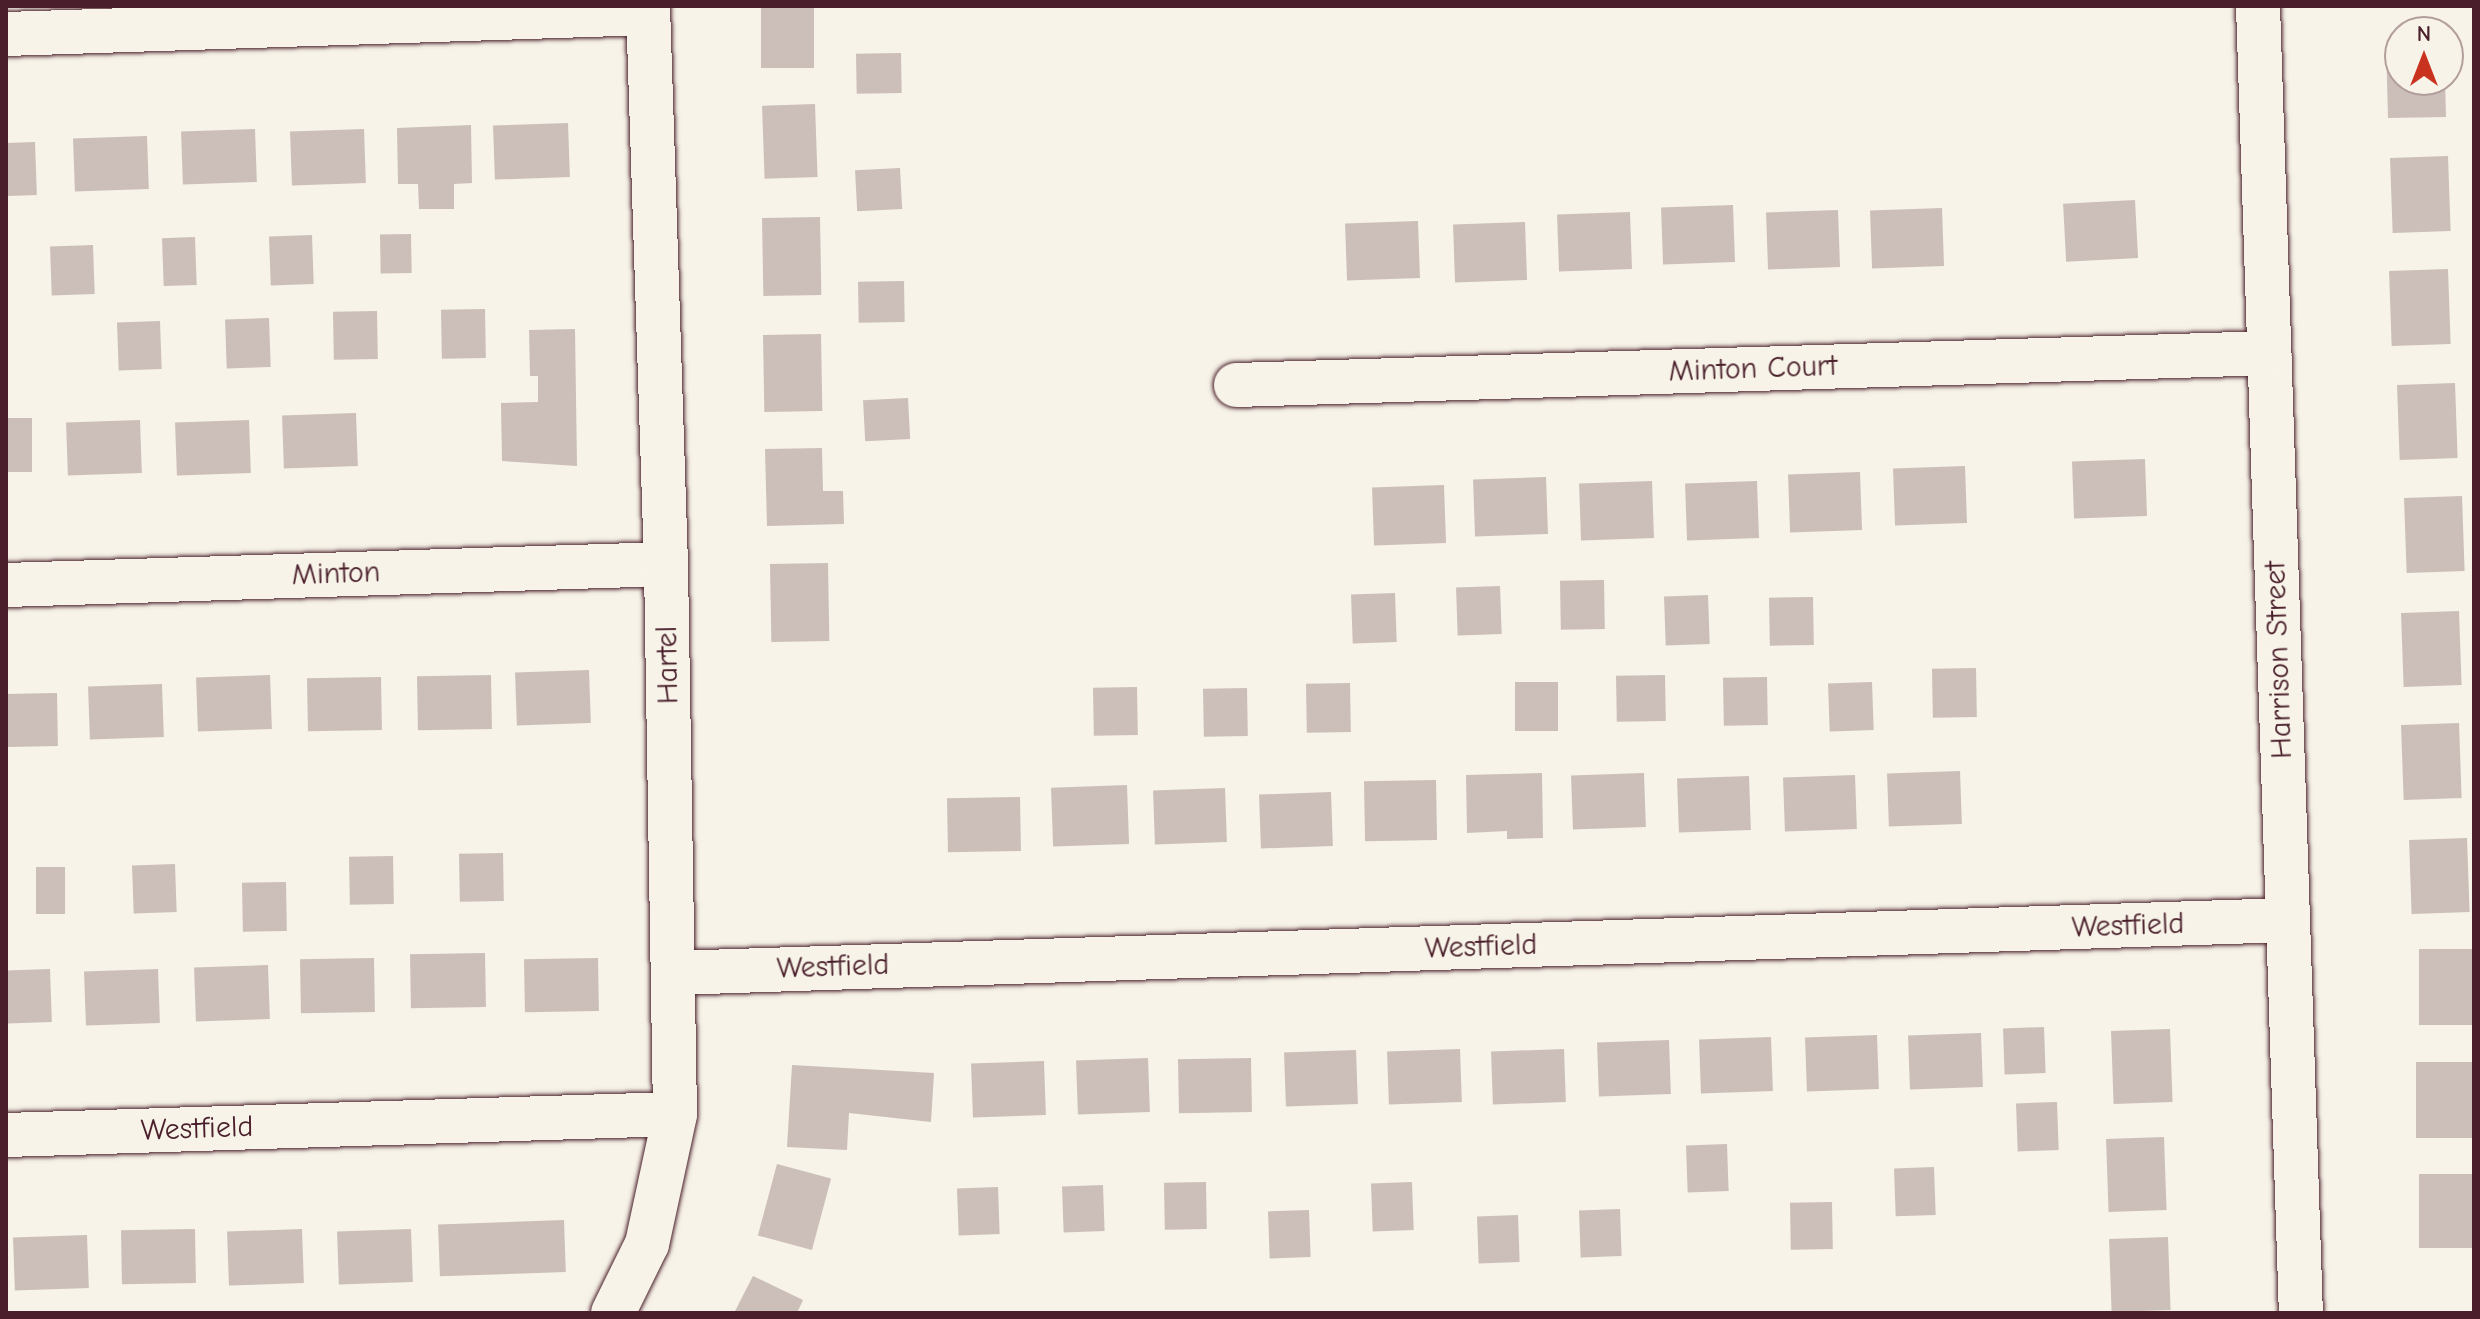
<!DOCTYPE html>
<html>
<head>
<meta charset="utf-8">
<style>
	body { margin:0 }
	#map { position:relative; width:2480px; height:1319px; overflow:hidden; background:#f7f3e8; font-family:"Comic Neue",sans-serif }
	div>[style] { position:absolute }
	.building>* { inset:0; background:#ccbfb9; transform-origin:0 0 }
	.roads { filter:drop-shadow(0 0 2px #4a1f2b) drop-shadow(0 0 2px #4a1f2b) }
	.minor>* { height:44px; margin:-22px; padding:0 22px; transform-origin:22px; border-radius:22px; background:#f7f3e8 }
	span { translate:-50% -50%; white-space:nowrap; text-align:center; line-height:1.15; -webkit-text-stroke:6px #f7f3e8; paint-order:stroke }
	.street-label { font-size:30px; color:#4a1f2b }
	.frame { position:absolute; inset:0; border:8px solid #4a1f2b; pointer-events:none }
	.north { position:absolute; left:2384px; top:16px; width:80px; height:80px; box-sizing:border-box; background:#f7f3e8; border:2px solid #b29e9c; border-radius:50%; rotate:0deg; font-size:22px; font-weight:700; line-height:32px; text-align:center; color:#4a1f2b }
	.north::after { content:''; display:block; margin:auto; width:28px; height:36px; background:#c8321e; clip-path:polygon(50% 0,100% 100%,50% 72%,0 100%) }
</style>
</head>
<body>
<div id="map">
	<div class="building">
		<i style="left:761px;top:6px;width:53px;height:62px"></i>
		<i style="clip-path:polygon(2400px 43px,2400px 80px,2445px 80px,2446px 117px,2388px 118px,2386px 44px)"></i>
		<i style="left:901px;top:53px;width:40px;height:45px;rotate:89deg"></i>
		<i style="left:815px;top:104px;width:73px;height:53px;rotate:88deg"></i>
		<i style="left:568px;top:123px;width:54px;height:75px;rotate:88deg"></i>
		<i style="clip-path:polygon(471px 125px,472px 183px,454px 184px,454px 209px,419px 209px,418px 184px,398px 184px,397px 128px)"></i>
		<i style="left:255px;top:129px;width:53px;height:74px;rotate:88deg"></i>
		<i style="left:364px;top:129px;width:54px;height:74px;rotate:88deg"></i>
		<i style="left:147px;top:136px;width:53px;height:74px;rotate:88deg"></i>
		<i style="left:35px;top:142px;width:53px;height:29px;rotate:88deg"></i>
		<i style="left:2448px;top:156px;width:75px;height:58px;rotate:88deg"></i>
		<i style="left:900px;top:168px;width:41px;height:45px;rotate:87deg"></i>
		<i style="left:2135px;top:200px;width:58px;height:72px;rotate:87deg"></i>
		<i style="left:1733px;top:205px;width:57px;height:72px;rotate:88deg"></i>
		<i style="left:1942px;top:208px;width:58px;height:72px;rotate:88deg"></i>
		<i style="left:1838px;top:210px;width:57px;height:72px;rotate:88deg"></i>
		<i style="left:1630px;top:212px;width:57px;height:73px;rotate:88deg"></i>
		<i style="left:820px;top:217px;width:78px;height:58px;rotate:89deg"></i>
		<i style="left:1418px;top:221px;width:57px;height:73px;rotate:88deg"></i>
		<i style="left:1525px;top:222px;width:58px;height:72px;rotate:88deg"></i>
		<i style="left:411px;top:234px;width:39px;height:31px;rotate:89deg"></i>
		<i style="left:312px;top:235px;width:49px;height:43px;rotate:88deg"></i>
		<i style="left:195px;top:237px;width:48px;height:33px;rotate:88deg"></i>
		<i style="left:93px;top:245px;width:49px;height:43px;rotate:88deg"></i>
		<i style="left:2448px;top:269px;width:75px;height:59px;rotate:88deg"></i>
		<i style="left:904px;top:281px;width:41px;height:46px;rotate:89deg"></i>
		<i style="left:485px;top:309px;width:49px;height:44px;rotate:89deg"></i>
		<i style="left:377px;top:311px;width:48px;height:44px;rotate:89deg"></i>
		<i style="left:269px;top:318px;width:49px;height:44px;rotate:88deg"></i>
		<i style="left:160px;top:321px;width:48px;height:43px;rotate:88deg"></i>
		<i style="clip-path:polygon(575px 329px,577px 466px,502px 461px,501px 403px,538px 402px,538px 376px,530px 376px,529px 330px)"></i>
		<i style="left:821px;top:334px;width:77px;height:58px;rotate:89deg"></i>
		<i style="left:2455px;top:383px;width:75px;height:58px;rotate:88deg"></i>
		<i style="left:908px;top:398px;width:41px;height:45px;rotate:87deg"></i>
		<i style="left:356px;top:413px;width:53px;height:74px;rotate:88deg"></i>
		<i style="left:6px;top:418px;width:26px;height:54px"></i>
		<i style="left:140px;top:420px;width:53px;height:74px;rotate:88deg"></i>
		<i style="left:249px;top:420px;width:53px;height:74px;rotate:88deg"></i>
		<i style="clip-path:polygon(822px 448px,823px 491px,843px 491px,844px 524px,767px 526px,765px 449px)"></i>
		<i style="left:2145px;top:459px;width:57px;height:73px;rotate:88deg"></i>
		<i style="left:1965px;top:466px;width:57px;height:72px;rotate:88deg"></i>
		<i style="left:1860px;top:472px;width:58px;height:72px;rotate:88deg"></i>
		<i style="left:1546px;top:477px;width:57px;height:73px;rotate:88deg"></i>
		<i style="left:1652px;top:481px;width:57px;height:73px;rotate:88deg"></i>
		<i style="left:1757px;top:481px;width:57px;height:72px;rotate:88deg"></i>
		<i style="left:1444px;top:485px;width:58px;height:72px;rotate:88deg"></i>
		<i style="left:2462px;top:496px;width:75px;height:58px;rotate:88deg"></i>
		<i style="left:828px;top:563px;width:78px;height:58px;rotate:89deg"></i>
		<i style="left:1604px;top:580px;width:49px;height:44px;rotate:89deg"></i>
		<i style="left:1500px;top:586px;width:48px;height:44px;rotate:88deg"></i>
		<i style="left:1395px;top:593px;width:49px;height:44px;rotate:88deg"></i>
		<i style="left:1708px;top:595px;width:49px;height:44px;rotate:88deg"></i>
		<i style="left:1813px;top:597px;width:48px;height:44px;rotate:89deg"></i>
		<i style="left:2459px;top:611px;width:74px;height:58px;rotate:88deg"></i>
		<i style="left:1976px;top:668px;width:49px;height:44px;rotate:89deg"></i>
		<i style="left:589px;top:670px;width:53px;height:74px;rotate:88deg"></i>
		<i style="left:270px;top:675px;width:54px;height:74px;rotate:88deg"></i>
		<i style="left:491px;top:675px;width:54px;height:74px;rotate:89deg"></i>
		<i style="left:1665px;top:675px;width:46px;height:49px;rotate:89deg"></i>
		<i style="left:381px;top:677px;width:53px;height:74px;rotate:89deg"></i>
		<i style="left:1767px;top:677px;width:48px;height:44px;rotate:89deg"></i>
		<i style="left:1515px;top:682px;width:43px;height:49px"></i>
		<i style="left:1872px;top:682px;width:48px;height:44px;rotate:88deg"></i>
		<i style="left:1350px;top:683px;width:49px;height:44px;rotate:89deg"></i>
		<i style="left:162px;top:684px;width:53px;height:74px;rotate:88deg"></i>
		<i style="left:1137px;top:687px;width:48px;height:44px;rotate:89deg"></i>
		<i style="left:1247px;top:688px;width:48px;height:44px;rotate:89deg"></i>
		<i style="left:57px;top:693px;width:53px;height:51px;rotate:89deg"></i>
		<i style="left:2459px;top:723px;width:75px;height:58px;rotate:88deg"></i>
		<i style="left:1960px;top:771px;width:53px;height:73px;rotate:88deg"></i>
		<i style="clip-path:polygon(1542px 773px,1543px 838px,1507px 839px,1507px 831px,1467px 833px,1466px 775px)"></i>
		<i style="left:1644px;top:773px;width:54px;height:73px;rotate:88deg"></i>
		<i style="left:1855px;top:775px;width:54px;height:72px;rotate:88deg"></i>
		<i style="left:1749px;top:776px;width:54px;height:72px;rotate:88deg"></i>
		<i style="left:1436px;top:780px;width:60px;height:72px;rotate:89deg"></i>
		<i style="left:1127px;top:785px;width:59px;height:76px;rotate:88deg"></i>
		<i style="left:1225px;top:788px;width:54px;height:72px;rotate:88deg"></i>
		<i style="left:1331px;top:792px;width:54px;height:72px;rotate:88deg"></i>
		<i style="left:1020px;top:797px;width:54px;height:73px;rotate:89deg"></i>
		<i style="left:2467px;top:838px;width:74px;height:58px;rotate:88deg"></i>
		<i style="left:503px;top:853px;width:48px;height:44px;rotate:89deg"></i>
		<i style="left:393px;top:856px;width:48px;height:44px;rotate:89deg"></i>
		<i style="left:175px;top:864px;width:48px;height:43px;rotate:88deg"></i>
		<i style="left:36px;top:867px;width:29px;height:47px"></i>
		<i style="left:286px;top:882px;width:49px;height:44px;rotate:89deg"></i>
		<i style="left:2474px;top:949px;width:76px;height:55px;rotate:90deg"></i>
		<i style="left:485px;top:953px;width:54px;height:75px;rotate:89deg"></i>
		<i style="left:374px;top:958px;width:54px;height:74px;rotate:89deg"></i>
		<i style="left:598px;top:958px;width:53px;height:74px;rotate:89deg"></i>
		<i style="left:268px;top:965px;width:54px;height:74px;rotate:88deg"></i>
		<i style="left:50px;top:969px;width:53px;height:44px;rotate:88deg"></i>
		<i style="left:158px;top:969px;width:54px;height:74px;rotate:88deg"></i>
		<i style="left:2044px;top:1027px;width:46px;height:41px;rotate:88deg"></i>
		<i style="left:2170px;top:1029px;width:73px;height:59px;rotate:88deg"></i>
		<i style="left:1981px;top:1033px;width:54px;height:73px;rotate:88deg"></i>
		<i style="left:1877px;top:1035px;width:54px;height:72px;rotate:88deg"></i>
		<i style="left:1771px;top:1037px;width:54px;height:72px;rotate:88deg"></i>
		<i style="left:1669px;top:1040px;width:54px;height:72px;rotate:88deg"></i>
		<i style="left:1460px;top:1049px;width:53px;height:73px;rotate:88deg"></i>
		<i style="left:1564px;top:1049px;width:53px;height:73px;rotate:88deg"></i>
		<i style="left:1356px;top:1050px;width:54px;height:72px;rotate:88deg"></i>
		<i style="left:1148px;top:1058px;width:54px;height:72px;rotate:88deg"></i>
		<i style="left:1251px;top:1058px;width:54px;height:73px;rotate:89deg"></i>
		<i style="left:1044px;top:1061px;width:54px;height:73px;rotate:88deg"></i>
		<i style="left:2474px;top:1062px;width:76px;height:58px;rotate:90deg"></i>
		<i style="clip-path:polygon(792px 1065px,934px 1073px,931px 1122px,849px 1113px,847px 1150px,787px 1147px)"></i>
		<i style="left:2057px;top:1102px;width:48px;height:41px;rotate:88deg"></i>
		<i style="left:2164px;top:1137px;width:73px;height:58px;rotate:88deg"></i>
		<i style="left:1727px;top:1144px;width:47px;height:41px;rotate:88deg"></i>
		<i style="left:777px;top:1164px;width:56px;height:74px;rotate:15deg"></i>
		<i style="left:1934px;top:1167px;width:48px;height:40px;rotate:88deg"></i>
		<i style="left:2474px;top:1174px;width:74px;height:55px;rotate:90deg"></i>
		<i style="left:1206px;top:1182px;width:47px;height:42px;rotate:89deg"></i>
		<i style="left:1412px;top:1182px;width:48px;height:41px;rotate:88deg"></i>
		<i style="left:1103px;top:1185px;width:46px;height:41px;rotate:88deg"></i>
		<i style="left:998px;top:1187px;width:47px;height:41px;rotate:88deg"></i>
		<i style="left:1832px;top:1202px;width:47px;height:42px;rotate:89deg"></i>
		<i style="left:1620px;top:1209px;width:47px;height:41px;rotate:88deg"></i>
		<i style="left:1309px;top:1210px;width:47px;height:41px;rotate:88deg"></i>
		<i style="left:1518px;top:1215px;width:47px;height:41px;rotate:88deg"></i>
		<i style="left:564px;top:1220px;width:52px;height:126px;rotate:88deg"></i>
		<i style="left:195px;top:1229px;width:54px;height:74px;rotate:89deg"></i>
		<i style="left:302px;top:1229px;width:54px;height:75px;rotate:88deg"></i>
		<i style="left:411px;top:1229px;width:53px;height:74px;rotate:88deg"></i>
		<i style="left:87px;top:1235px;width:53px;height:74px;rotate:88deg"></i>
		<i style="left:2168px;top:1237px;width:73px;height:59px;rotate:88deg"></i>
		<i style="clip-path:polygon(753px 1276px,803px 1300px,797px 1313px,734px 1313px)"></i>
	</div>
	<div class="roads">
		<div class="minor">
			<i style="left:2258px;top:6px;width:1308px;rotate:88.12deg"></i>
			<i style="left:6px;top:34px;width:642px;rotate:-1.87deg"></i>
			<i style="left:1236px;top:385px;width:1034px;rotate:-1.77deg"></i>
			<i style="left:6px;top:585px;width:660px;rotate:-1.82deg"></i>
			<i style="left:674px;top:973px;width:1614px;rotate:-1.88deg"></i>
			<i style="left:6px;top:1135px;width:669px;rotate:-1.8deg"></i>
			<i style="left:613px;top:1313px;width:77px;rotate:-63.8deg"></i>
			<i style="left:647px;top:1244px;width:133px;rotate:-77.8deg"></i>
			<i style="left:675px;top:1114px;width:550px;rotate:-90.94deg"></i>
			<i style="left:666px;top:564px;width:558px;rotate:-91.85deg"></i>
		</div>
	</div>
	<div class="street-label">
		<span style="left:1753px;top:369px;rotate:-2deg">Minton Court</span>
		<span style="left:336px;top:574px;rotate:-2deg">Minton</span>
		<span style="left:2279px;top:660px;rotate:-92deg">Harrison Street</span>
		<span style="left:668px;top:665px;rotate:-91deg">Hartel</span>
		<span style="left:2128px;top:926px;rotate:-2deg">Westfield</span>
		<span style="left:1481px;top:947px;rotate:-2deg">Westfield</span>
		<span style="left:833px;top:967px;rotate:-2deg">Westfield</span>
		<span style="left:197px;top:1129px;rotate:-2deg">Westfield</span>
	</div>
	<div class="frame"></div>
	<div class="north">N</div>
</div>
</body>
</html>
